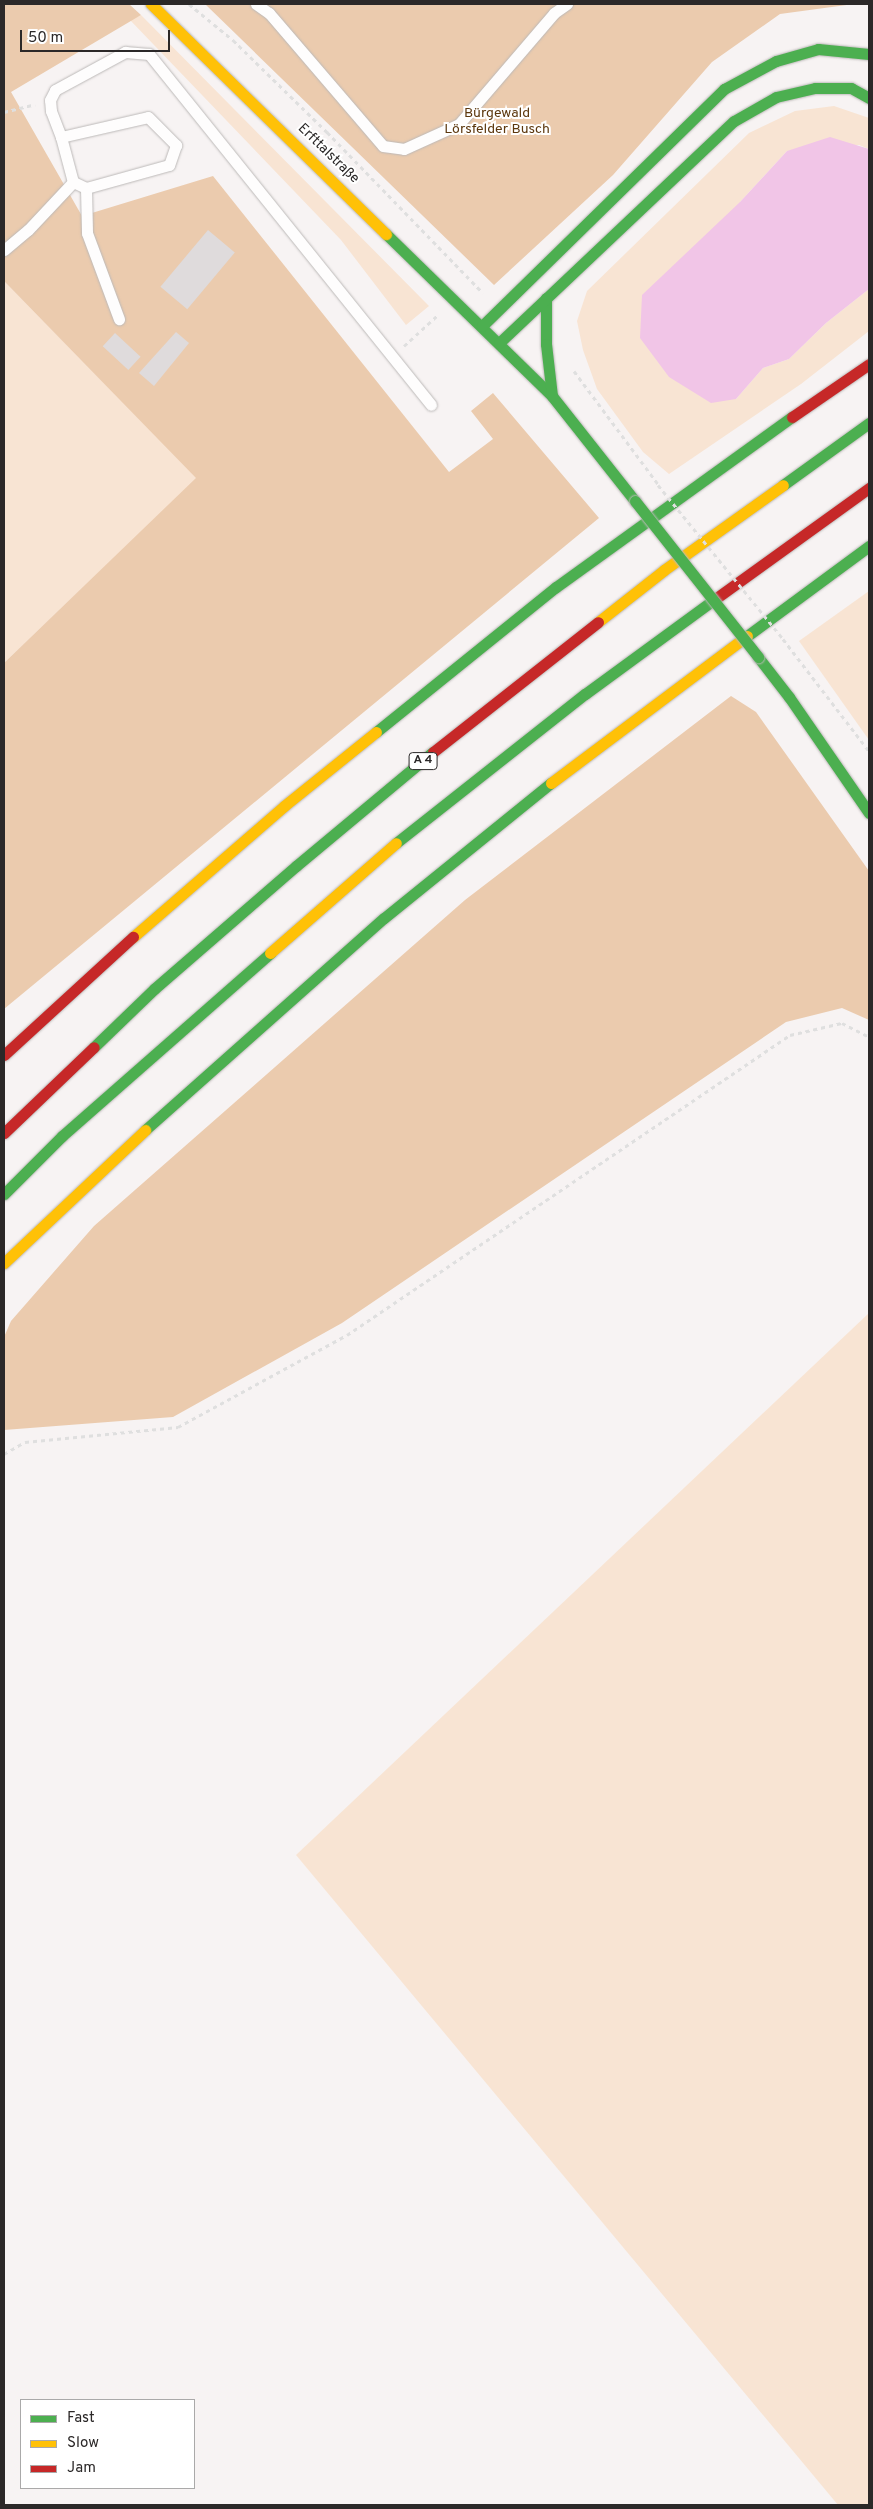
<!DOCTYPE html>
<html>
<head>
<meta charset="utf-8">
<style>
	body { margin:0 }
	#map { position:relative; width:873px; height:2509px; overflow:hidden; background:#f7f3f3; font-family:Overpass,sans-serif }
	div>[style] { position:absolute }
	.green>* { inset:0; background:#f8e4d3 }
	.forest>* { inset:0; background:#ebcbae }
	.water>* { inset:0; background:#f1c5e7 }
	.building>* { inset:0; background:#dfdbdc; transform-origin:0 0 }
	.path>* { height:3px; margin-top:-1.5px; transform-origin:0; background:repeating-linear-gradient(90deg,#dfdfdf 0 4px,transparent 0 8px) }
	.roads { filter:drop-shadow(0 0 1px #bcb9b8) drop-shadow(0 0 1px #bcb9b8) }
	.lane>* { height:11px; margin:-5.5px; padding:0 5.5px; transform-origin:5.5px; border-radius:5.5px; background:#fefdfd }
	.fast>* { height:11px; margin:-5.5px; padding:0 5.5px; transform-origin:5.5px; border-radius:5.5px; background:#4caf50 }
	.slow>* { height:11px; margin:-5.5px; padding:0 5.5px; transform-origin:5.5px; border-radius:5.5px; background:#ffc107 }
	.jam>* { height:11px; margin:-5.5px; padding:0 5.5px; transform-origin:5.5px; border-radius:5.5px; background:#c62828 }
	.path-bridge>* { height:3px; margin-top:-1.5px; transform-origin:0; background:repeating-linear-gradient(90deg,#dfdfdf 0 4px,transparent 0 8px) }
	.bridges { filter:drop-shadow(0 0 1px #bcb9b8) drop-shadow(0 0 1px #bcb9b8) }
	.fast-bridge>* { height:11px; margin:-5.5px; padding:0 5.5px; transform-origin:5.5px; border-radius:5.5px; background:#4caf50 }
	span { translate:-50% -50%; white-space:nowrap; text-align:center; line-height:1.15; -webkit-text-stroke:4px #fff; paint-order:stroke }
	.shield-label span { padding:1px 4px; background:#fff; border:1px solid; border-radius:4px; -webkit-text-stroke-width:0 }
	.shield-label { font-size:12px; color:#2b2828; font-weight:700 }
	.park-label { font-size:14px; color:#5c370d }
	.street-label { font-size:14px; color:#2b2828 }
	.frame { position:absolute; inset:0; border:5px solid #2b2828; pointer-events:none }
	.legend { position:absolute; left:20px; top:2399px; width:175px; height:90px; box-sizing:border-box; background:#fff; border:1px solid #aaa9a9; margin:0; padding:6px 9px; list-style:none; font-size:15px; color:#2b2828 }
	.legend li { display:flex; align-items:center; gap:10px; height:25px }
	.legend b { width:25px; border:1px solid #aaa9a9 }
	.scale { position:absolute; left:20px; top:30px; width:150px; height:22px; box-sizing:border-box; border:2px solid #2b2828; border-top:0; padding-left:6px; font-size:15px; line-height:18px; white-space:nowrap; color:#2b2828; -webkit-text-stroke:4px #fff; paint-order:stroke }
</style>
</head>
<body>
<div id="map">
	<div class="green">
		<i style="clip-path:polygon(141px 15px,429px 306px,406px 325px,341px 240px,130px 20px)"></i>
		<i style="clip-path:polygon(834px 106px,869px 118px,869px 149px,859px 145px,787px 151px,740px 202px,736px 399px,763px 368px,789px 359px,826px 323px,869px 289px,869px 331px,801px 384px,669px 474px,643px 452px,597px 389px,583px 350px,577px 321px,587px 291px,749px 133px,795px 111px)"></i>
		<i style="clip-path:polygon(4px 281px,197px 478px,4px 663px)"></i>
		<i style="clip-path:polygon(869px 591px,869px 740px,799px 641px)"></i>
		<i style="clip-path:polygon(869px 1313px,869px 2505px,838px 2505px,296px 1855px)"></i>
	</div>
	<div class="forest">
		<i style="clip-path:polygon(4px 4px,129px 4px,141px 15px,11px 92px,82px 216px,213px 176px,449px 472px,493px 439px,471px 411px,493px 393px,599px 518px,4px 1009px,4px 663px,196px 478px,4px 281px)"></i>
		<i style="clip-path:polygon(205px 4px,854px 4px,780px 14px,712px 62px,613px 175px,494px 285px)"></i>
		<i style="clip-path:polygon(731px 696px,756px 712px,869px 871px,869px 1020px,842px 1008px,786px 1022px,342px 1323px,173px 1417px,4px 1430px,4px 1337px,11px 1321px,94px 1226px,465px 900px)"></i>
	</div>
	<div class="water">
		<i style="clip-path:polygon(830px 137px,869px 149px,869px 289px,826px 323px,789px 359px,763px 368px,736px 399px,711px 403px,669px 377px,640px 338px,642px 295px,740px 202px,787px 151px)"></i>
	</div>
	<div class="building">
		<i style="left:208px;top:230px;width:35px;height:74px;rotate:40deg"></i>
		<i style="clip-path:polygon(176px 332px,189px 343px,154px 386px,139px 373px)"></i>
		<i style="left:115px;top:333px;width:35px;height:18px;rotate:43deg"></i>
	</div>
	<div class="path">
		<i style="left:189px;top:4px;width:57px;rotate:39.3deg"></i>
		<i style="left:233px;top:40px;width:132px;rotate:44.4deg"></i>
		<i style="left:327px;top:132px;width:224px;rotate:45.9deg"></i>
		<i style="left:4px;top:112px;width:32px;rotate:-14deg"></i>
		<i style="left:404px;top:346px;width:46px;rotate:-42.4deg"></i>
		<i style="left:574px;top:371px;width:141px;rotate:53.4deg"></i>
		<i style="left:783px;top:639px;width:141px;rotate:52.5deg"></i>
		<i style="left:4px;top:1454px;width:24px;rotate:-30deg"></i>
		<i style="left:25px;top:1442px;width:154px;rotate:-5.6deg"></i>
		<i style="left:178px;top:1427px;width:192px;rotate:-28.6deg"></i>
		<i style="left:347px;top:1335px;width:535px;rotate:-34.11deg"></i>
		<i style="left:790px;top:1035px;width:53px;rotate:-13deg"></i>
		<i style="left:842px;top:1023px;width:30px;rotate:27deg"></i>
	</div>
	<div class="roads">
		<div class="lane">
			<i style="left:256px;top:4px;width:16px;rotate:35deg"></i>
			<i style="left:269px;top:13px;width:175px;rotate:49.4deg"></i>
			<i style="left:383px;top:146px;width:21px;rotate:8deg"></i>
			<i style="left:404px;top:149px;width:60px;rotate:-24.4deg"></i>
			<i style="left:459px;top:124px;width:146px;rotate:-49.4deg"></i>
			<i style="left:554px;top:13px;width:16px;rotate:-35deg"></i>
			<i style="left:61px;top:137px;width:89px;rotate:-12.9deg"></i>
			<i style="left:148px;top:117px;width:40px;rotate:45deg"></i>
			<i style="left:176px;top:145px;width:21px;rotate:109deg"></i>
			<i style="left:169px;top:165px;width:86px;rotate:164.5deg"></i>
			<i style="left:86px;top:188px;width:14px;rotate:-155deg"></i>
			<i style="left:73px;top:182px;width:47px;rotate:-104.9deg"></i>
			<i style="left:61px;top:137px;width:28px;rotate:-111deg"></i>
			<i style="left:51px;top:111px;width:11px;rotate:-95deg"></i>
			<i style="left:50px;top:100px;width:11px;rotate:-63deg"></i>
			<i style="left:55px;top:90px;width:80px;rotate:-28.5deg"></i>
			<i style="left:125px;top:52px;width:24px;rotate:5deg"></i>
			<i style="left:149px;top:54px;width:450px;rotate:51.2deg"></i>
			<i style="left:86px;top:188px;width:45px;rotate:88.7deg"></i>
			<i style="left:87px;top:233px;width:92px;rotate:69.6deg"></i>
			<i style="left:4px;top:250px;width:31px;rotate:-40deg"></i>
			<i style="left:28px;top:230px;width:66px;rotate:-46.8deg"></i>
		</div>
		<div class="fast">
			<i style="left:386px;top:234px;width:232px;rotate:44.3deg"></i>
			<i style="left:552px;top:396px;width:134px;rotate:51.7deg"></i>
			<i style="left:546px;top:298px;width:46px;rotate:90deg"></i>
			<i style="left:546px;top:344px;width:52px;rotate:83.4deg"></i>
			<i style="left:482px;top:326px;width:339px;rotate:-44.4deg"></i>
			<i style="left:724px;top:89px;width:59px;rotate:-28.3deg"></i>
			<i style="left:776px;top:61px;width:44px;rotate:-15.9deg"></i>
			<i style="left:818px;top:49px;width:51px;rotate:5.6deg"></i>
			<i style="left:499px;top:343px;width:323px;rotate:-43.4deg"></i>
			<i style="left:734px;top:121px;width:48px;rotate:-29.7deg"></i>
			<i style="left:776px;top:97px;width:40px;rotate:-13deg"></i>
			<i style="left:815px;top:88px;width:36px"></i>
			<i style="left:851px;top:88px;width:21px;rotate:29deg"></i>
			<i style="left:783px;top:485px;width:106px;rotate:-35.8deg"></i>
			<i style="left:747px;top:636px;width:152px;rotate:-36.4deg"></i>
			<i style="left:758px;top:657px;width:51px;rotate:52.2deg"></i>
			<i style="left:789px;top:697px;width:141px;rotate:55.4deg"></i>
			<i style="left:376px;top:732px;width:231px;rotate:-38.9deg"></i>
			<i style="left:556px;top:587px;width:291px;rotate:-35.8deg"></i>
			<i style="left:396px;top:843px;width:241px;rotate:-38.3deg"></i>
			<i style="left:585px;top:694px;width:161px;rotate:-36.2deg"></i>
			<i style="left:94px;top:1047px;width:83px;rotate:-44deg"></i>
			<i style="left:154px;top:989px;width:188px;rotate:-40.9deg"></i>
			<i style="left:296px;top:866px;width:178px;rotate:-39.8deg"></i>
			<i style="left:145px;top:1130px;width:319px;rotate:-41.6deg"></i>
			<i style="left:384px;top:918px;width:215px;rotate:-39deg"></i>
			<i style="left:4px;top:1194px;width:82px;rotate:-45deg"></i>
			<i style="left:62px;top:1136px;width:277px;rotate:-41.3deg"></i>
		</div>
		<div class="slow">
			<i style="left:151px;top:4px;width:329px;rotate:44.4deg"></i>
			<i style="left:598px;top:622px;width:84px;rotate:-38.2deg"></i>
			<i style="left:664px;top:570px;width:146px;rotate:-35.5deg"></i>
			<i style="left:551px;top:783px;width:245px;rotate:-36.9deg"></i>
			<i style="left:133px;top:937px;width:200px;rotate:-40.9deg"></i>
			<i style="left:284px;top:806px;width:118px;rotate:-38.8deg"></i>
			<i style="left:270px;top:953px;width:167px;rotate:-41.1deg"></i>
			<i style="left:4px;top:1263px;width:194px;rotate:-43.3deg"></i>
		</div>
		<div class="jam">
			<i style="left:792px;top:417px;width:93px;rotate:-34.5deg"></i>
			<i style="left:715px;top:599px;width:190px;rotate:-35.8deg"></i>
			<i style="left:433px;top:752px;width:210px;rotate:-38.2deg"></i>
			<i style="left:4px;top:1055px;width:175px;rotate:-42.5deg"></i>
			<i style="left:4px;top:1133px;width:124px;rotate:-43.7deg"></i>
		</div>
	</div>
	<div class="path-bridge">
		<i style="left:658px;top:485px;width:198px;rotate:50.9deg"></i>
	</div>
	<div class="bridges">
		<div class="fast-bridge">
			<i style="left:635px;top:501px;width:199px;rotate:51.7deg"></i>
		</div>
	</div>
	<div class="shield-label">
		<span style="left:423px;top:761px">A 4</span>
	</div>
	<div class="park-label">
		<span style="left:497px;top:122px">Bürgewald<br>Lörsfelder Busch</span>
	</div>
	<div class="street-label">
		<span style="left:328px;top:154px;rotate:44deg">Erfttalstraße</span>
	</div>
	<div class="frame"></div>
	<ul class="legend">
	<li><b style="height:6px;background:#4caf50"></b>Fast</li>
	<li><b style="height:6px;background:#ffc107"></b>Slow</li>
	<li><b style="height:6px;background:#c62828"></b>Jam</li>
	</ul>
	<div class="scale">50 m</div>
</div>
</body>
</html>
